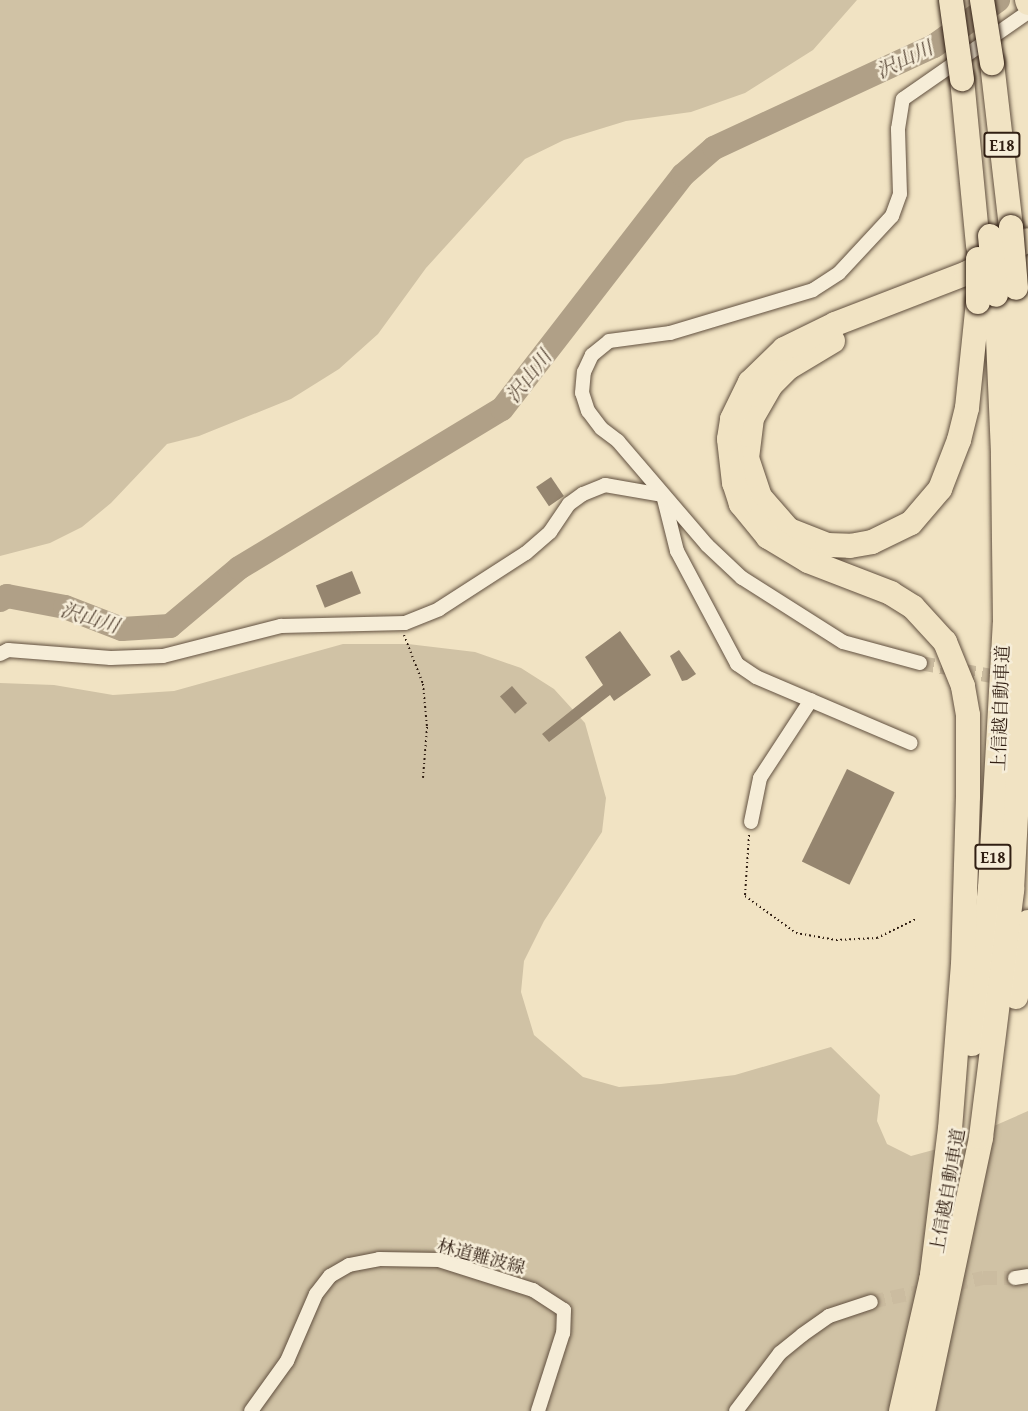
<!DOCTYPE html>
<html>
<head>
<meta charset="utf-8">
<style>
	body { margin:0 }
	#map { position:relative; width:1028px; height:1411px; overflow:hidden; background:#f1e3c3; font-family:"Gentium Book Plus","Noto Serif JP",serif }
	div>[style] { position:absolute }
	.green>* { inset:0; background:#d0c2a5 }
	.river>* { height:24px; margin:-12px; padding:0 12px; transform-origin:12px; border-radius:12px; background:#b0a087 }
	.building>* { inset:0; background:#95856f; transform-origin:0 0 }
	.minor-tunnel>* { height:14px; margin-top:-7px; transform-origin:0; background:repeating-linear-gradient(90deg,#cbbca0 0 14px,transparent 0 21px) }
	.path>* { height:2px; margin-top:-1px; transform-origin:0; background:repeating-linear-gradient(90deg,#311f13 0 1.5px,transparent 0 4.5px) }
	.roads { filter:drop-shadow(0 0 2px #61503f) drop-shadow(0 0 2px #61503f) }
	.minor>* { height:14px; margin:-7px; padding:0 7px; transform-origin:7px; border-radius:7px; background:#f6edd8 }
	.motorway>* { height:24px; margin:-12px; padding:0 12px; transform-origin:12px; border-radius:12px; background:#f1e3c3 }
	.bridges { filter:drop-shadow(0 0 2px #311f13) drop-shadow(0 0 2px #311f13) }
	.motorway-bridge>* { height:24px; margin:-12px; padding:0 12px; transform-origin:12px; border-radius:12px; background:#f1e3c3 }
	span { translate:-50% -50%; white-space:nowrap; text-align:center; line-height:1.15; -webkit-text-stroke:5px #f6edd8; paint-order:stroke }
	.shield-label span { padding:2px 4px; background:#f6edd8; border:2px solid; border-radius:4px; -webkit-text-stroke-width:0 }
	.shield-label { font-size:16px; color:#311f13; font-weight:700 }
	.street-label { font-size:18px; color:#311f13 }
	.water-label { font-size:20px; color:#5d4c3c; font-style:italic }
</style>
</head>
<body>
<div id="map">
	<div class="green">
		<i style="clip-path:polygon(0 0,857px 0,813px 50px,745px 93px,691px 112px,626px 121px,564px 140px,525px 159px,426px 268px,378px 334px,339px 369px,291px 399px,199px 436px,167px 444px,111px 503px,82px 527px,50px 543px,0 556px)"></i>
		<i style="clip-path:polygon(343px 644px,408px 644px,475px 652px,521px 668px,554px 689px,585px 723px,606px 798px,602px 832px,544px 921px,524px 961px,521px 992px,534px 1035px,583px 1077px,619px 1087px,661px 1084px,735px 1075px,831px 1047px,880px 1095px,877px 1121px,887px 1144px,911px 1156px,948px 1146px,1028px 1111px,1028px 1411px,0 1411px,0 683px,54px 685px,113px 695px,174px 691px)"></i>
	</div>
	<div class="river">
		<i style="left:0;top:600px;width:8px;rotate:-30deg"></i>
		<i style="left:7px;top:596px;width:59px;rotate:10.7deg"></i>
		<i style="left:65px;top:607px;width:61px;rotate:21.1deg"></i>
		<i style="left:122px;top:629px;width:48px;rotate:-3.6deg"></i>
		<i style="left:170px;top:626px;width:90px;rotate:-40deg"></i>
		<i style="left:239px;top:568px;width:307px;rotate:-31.2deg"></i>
		<i style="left:502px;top:409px;width:296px;rotate:-52.3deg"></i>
		<i style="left:683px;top:175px;width:41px;rotate:-41.1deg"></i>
		<i style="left:714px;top:148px;width:242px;rotate:-24.9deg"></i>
		<i style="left:934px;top:46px;width:79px;rotate:-35.7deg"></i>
	</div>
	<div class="building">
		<i style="left:551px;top:477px;width:23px;height:18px;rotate:56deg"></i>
		<i style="left:352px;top:571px;width:24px;height:39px;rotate:68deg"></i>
		<i style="clip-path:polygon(620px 631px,651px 675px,614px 701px,610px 695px,549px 742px,542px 734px,603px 685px,585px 657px)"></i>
		<i style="clip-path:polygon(679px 650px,696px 674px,687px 680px,682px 681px,670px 656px)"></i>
		<i style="left:512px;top:686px;width:23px;height:16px;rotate:49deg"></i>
		<i style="left:847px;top:769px;width:53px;height:103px;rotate:26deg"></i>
	</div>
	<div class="minor-tunnel">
		<i style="left:920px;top:663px;width:89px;rotate:10.3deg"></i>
		<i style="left:871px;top:1302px;width:115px;rotate:-12.1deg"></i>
		<i style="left:983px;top:1278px;width:32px"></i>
	</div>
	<div class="path">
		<i style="left:404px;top:635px;width:53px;rotate:68.8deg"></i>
		<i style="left:423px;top:684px;width:43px;rotate:84.7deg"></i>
		<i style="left:427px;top:727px;width:51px;rotate:94.5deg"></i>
		<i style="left:749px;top:835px;width:61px;rotate:93.8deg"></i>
		<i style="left:745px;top:896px;width:63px;rotate:36deg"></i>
		<i style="left:796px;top:933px;width:41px;rotate:9.9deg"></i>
		<i style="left:836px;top:940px;width:41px;rotate:-2.8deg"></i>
		<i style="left:877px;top:938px;width:43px;rotate:-26deg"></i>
	</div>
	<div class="roads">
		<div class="minor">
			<i style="left:664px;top:499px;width:54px;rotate:76deg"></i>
			<i style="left:677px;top:551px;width:128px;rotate:62deg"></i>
			<i style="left:737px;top:664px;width:23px;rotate:34deg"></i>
			<i style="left:756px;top:677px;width:168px;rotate:23.1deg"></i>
			<i style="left:0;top:654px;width:9px;rotate:-27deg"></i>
			<i style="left:8px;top:650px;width:103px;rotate:4.4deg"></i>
			<i style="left:111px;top:658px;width:52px;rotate:-2.2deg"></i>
			<i style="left:163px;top:656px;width:122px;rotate:-14.3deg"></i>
			<i style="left:281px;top:626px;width:124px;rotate:-1.4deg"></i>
			<i style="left:405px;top:623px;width:37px;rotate:-22deg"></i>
			<i style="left:439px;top:609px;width:103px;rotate:-32.8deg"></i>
			<i style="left:526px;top:553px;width:32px;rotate:-41deg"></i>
			<i style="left:550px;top:532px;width:34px;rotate:-56deg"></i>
			<i style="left:569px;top:504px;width:17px;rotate:-36deg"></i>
			<i style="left:583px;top:494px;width:24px;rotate:-22deg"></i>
			<i style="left:605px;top:485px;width:59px;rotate:9.8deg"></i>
			<i style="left:920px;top:663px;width:80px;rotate:-164.7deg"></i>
			<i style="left:843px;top:642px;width:120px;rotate:-147.6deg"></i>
			<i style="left:742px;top:578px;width:48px;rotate:-136.7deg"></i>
			<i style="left:707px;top:545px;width:137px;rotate:-130.6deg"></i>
			<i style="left:618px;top:441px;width:21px;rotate:-143deg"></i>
			<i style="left:601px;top:428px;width:21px;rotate:-127deg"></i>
			<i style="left:588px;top:411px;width:19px;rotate:-108deg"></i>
			<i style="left:582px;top:393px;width:21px;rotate:-85deg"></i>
			<i style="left:584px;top:372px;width:19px;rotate:-65deg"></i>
			<i style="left:592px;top:355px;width:22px;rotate:-39deg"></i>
			<i style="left:609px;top:341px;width:62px;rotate:-7.5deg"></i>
			<i style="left:670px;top:333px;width:149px;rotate:-16.7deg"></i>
			<i style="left:813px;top:290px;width:31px;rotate:-33deg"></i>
			<i style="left:839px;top:273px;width:78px;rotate:-47.1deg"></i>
			<i style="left:892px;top:216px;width:23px;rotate:-70deg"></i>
			<i style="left:900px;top:194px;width:65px;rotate:-91.8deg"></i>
			<i style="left:898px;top:129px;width:30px;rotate:-81deg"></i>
			<i style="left:903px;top:99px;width:152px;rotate:-34.8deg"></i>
			<i style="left:751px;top:822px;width:45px;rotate:-78.4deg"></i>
			<i style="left:760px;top:778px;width:93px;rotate:-56.8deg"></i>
			<i style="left:1015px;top:1278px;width:13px;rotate:-9deg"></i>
			<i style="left:251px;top:1411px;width:62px;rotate:-54.2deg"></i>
			<i style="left:287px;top:1361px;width:73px;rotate:-66.6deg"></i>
			<i style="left:316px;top:1294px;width:23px;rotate:-52deg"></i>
			<i style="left:330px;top:1276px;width:22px;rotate:-30deg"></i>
			<i style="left:349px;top:1265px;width:31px;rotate:-11deg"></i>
			<i style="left:379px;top:1259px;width:60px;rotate:1deg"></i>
			<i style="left:439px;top:1260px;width:99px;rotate:17.7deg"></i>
			<i style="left:533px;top:1290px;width:37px;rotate:33deg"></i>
			<i style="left:564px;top:1310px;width:23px;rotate:92deg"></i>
			<i style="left:563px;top:1333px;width:82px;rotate:107.8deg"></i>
			<i style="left:736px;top:1411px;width:73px;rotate:-52.8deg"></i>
			<i style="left:780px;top:1353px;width:28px;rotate:-39deg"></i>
			<i style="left:802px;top:1335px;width:33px;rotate:-35deg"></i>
			<i style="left:829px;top:1316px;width:44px;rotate:-18.4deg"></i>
		</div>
		<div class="motorway">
			<i style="left:1027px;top:0;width:3px;rotate:72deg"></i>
			<i style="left:992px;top:63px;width:165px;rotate:83.4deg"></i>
			<i style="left:962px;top:79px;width:168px;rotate:84.5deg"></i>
			<i style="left:833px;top:341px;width:52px;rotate:149deg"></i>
			<i style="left:788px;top:368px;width:24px;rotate:135deg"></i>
			<i style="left:771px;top:385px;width:38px;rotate:120deg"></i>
			<i style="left:752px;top:418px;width:40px;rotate:97.1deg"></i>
			<i style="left:747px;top:458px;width:41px;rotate:71.6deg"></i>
			<i style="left:760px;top:497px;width:44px;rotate:48.7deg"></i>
			<i style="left:789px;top:530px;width:41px;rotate:21.5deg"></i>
			<i style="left:827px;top:545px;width:23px;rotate:2deg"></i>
			<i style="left:850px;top:546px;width:22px;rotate:-10deg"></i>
			<i style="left:872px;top:542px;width:43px;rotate:-26deg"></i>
			<i style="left:911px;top:523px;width:45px;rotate:-49.5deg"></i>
			<i style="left:940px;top:489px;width:53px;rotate:-68.8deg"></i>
			<i style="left:959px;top:440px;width:33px;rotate:-76deg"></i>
			<i style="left:967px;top:408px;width:107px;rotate:-84.1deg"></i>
			<i style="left:1016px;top:997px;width:76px;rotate:-80.9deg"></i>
			<i style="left:972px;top:1044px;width:157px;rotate:-83.4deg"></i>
			<i style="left:990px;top:888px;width:265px;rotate:-86.8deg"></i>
			<i style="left:1005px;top:623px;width:170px;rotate:-90.7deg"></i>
			<i style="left:1003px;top:453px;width:158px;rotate:-92.5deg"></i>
			<i style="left:931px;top:1283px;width:155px;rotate:-83deg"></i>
			<i style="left:950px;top:1129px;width:165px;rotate:-85.5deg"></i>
			<i style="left:963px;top:965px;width:169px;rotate:-88.3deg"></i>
			<i style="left:968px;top:796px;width:81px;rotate:-90deg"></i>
			<i style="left:968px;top:715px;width:29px;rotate:-100deg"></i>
			<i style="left:963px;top:686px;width:48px;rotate:-112.2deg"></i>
			<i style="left:945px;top:642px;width:47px;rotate:-132.4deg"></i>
			<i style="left:913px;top:607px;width:26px;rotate:-148deg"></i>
			<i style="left:891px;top:593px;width:89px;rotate:-158.9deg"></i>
			<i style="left:808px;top:561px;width:47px;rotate:-149deg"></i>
			<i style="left:768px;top:537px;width:43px;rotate:-129.3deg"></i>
			<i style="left:741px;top:504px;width:22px;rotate:-108deg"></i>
			<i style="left:734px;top:483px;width:44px;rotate:-96.5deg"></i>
			<i style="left:729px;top:439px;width:20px;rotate:-81deg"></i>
			<i style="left:732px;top:419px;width:41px;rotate:-64.1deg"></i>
			<i style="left:750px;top:382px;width:47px;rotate:-44.1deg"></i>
			<i style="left:784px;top:349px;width:57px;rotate:-26.1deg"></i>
			<i style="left:835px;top:324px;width:142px;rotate:-21.1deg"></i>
			<i style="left:967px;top:273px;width:69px;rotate:-28.4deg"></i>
			<i style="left:901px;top:1411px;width:148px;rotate:-77.1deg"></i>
			<i style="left:923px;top:1411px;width:280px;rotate:-78deg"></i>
			<i style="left:981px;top:1137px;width:249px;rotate:-82.8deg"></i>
			<i style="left:1012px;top:890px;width:259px;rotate:-86.9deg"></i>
			<i style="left:1026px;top:631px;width:172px;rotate:-90deg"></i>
			<i style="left:1026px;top:459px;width:171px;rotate:-93.3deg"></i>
		</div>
	</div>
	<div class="bridges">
		<div class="motorway-bridge">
			<i style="left:951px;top:0;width:80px;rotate:82.1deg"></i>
			<i style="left:982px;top:0;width:64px;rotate:81deg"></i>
			<i style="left:1011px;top:227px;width:61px;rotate:85.3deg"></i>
			<i style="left:990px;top:236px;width:59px;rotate:84.2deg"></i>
			<i style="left:978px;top:259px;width:43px;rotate:90deg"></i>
		</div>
	</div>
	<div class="shield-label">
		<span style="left:1002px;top:145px">E18</span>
		<span style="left:993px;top:857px">E18</span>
	</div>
	<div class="street-label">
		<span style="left:1001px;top:708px;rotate:-88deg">上信越自動車道</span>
		<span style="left:948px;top:1191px;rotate:-80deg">上信越自動車道</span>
		<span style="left:481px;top:1257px;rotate:15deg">林道難波線</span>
	</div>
	<div class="water-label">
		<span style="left:904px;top:59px;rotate:-26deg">沢山川</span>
		<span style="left:528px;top:376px;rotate:-52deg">沢山川</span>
		<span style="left:90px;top:617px;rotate:17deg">沢山川</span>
	</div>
</div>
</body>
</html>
